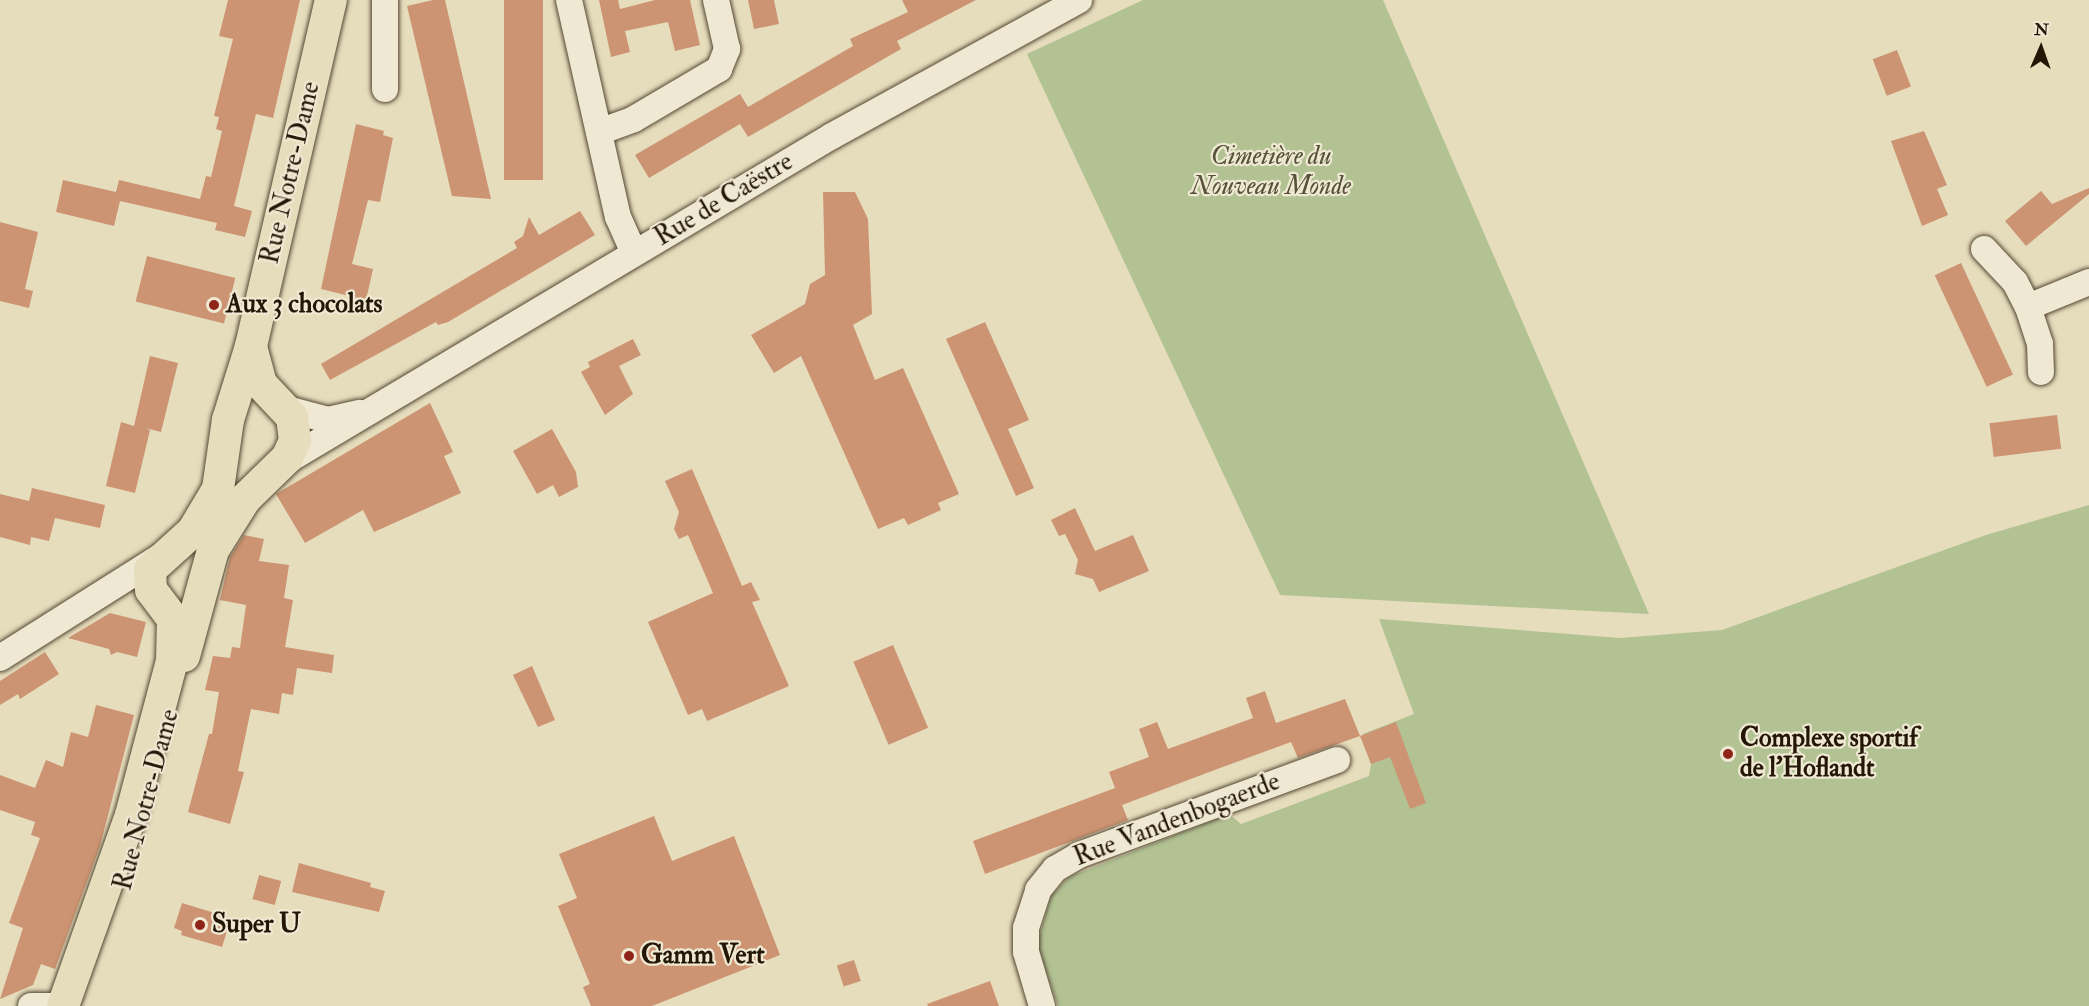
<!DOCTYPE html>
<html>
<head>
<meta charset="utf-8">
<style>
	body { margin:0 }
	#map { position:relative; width:2089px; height:1006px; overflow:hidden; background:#e6ddbd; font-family:"IM FELL Double Pica",serif }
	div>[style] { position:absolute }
	.green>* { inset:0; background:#b2c293 }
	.building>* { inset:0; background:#cd9473; transform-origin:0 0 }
	.roads { filter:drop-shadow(0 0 2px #544833) drop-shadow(0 0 2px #544833) }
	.minor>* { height:26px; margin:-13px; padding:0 13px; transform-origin:13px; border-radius:13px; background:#efe9d4 }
	.major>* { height:32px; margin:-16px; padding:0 16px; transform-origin:16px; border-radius:16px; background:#e6ddbd }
	.dots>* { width:16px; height:16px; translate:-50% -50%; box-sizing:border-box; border:3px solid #efe9d4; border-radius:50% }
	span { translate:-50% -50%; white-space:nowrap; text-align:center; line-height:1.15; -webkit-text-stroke:4.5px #efe9d4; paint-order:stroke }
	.park-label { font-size:26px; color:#555237; font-style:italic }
	.street-label { font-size:26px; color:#231605 }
	.poi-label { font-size:26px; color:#231605; font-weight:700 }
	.left { translate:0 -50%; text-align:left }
	.north { position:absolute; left:2011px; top:18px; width:60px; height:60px; -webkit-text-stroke:4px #efe9d4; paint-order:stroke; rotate:2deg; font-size:16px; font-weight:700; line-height:24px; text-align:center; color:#231605 }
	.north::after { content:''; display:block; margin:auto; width:21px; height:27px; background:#231605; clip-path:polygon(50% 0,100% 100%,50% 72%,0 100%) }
</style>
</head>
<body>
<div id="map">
	<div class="green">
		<i style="clip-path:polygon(1143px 0,1383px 0,1649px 614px,1280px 595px,1027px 54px)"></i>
		<i style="clip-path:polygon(2089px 505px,2089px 1006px,1058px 1006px,1037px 944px,1051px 896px,1069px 877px,1229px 814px,1241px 824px,1369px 776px,1371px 764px,1363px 734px,1414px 714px,1379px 619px,1620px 638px,1722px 630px,1986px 535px)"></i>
	</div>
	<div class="building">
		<i style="clip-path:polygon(228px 0,300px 0,273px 118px,256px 114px,234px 206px,252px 211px,245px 237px,215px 230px,217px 223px,120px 201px,114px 226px,56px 212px,63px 180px,116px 192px,119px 180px,200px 199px,206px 176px,211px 177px,222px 131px,216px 129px,219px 117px,214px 116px,233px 39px,219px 36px)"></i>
		<i style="clip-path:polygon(433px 0,445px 0,491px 199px,452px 196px,407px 6px)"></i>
		<i style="left:504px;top:0;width:39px;height:180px"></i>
		<i style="clip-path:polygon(599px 0,618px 0,620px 9px,655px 0,690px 0,700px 45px,675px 51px,668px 22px,625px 31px,630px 52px,611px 57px)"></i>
		<i style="clip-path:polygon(748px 0,774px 0,779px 24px,754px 29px)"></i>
		<i style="clip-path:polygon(902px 0,976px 0,897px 41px,901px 49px,748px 137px,740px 124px,649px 178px,635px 155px,740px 94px,748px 107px,853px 46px,850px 39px,908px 12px)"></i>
		<i style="left:1897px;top:50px;width:39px;height:26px;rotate:69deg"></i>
		<i style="clip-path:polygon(356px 124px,384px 131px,383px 135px,393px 138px,380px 202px,368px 200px,352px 264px,373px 269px,366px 300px,321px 289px)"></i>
		<i style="clip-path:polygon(1924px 131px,1947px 185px,1937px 189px,1948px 215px,1922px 226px,1891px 141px)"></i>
		<i style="clip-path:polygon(2089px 188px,2089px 194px,2026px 246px,2005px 221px,2041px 191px,2052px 204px)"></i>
		<i style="clip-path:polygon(823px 192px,855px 192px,868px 219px,872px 314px,853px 325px,875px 380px,903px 368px,959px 494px,938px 503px,941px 510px,908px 525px,904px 518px,878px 529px,801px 356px,774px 373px,751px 335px,805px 304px,810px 284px,825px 275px)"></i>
		<i style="clip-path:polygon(580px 211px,595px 235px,448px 322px,438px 325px,436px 322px,330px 380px,321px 364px,517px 248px,514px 242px,523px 236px,529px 217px,539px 235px)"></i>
		<i style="clip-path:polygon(0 222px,38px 232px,25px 289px,33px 291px,29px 308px,0 301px)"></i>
		<i style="left:147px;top:256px;width:91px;height:47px;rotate:14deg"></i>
		<i style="left:1961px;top:263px;width:123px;height:29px;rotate:65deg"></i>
		<i style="clip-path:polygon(985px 322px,1029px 420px,1008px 429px,1034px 488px,1016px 496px,946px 339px)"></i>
		<i style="clip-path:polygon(633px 339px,641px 355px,619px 366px,633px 394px,605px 415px,581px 372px,590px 367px,588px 362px)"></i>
		<i style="clip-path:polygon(150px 356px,178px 363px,161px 432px,145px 428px,150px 430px,135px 493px,106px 486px,121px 422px,134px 426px)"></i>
		<i style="clip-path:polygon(430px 403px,453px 452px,444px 456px,461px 493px,374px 532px,363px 510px,305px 543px,276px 494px)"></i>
		<i style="left:2057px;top:415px;width:34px;height:68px;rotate:83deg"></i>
		<i style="clip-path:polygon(552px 429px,576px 472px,578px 487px,559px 497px,553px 485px,537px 494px,513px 451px)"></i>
		<i style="clip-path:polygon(692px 469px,742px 586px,751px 582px,760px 600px,752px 602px,789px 686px,707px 721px,702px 709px,688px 715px,648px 622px,713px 593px,688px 535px,679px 539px,674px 529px,679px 512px,665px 481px)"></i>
		<i style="clip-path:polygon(32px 488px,105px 505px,100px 528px,55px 518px,49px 541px,31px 537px,30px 545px,0 537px,0 494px,29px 501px)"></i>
		<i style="clip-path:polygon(1075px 508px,1095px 551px,1133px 535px,1149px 571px,1099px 592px,1093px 579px,1075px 574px,1078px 560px,1065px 534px,1059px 536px,1051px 520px)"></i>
		<i style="clip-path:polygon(244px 535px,264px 539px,259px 561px,289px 565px,284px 598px,293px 600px,285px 647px,334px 655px,332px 673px,297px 668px,293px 695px,282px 693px,279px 714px,251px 709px,238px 771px,244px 772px,230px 824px,188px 812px,209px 734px,212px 734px,219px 692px,205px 690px,213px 656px,230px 658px,232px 647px,240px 648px,246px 605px,220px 600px,230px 557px)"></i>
		<i style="clip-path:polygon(110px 613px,146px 622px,137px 657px,117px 652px,111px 655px,109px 649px,68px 638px)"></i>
		<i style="left:893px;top:645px;width:90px;height:43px;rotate:67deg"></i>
		<i style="clip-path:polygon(45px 652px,59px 674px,20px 699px,18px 694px,0 705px,0 681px)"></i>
		<i style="clip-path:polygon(532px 666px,555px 720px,538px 727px,513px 675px)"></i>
		<i style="clip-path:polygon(1265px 691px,1276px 723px,1345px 699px,1360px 736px,1298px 758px,1291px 742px,1220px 768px,1122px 805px,1128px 820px,985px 874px,973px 841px,1115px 788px,1109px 772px,1149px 757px,1139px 729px,1157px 722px,1168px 749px,1253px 718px,1246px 698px)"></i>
		<i style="clip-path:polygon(96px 705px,134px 715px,100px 846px,55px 969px,41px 964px,33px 985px,0 999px,23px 928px,9px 923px,40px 838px,31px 835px,35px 822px,0 810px,0 775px,35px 788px,46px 760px,63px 767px,71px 732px,88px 737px)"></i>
		<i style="clip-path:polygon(1396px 722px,1426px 803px,1410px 809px,1390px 757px,1371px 764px,1360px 736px)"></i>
		<i style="clip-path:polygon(654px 816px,672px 861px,734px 836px,780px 955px,652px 1006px,591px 1006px,583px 987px,590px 984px,558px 906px,577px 898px,559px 854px)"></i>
		<i style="clip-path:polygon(299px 863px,371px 883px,370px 887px,385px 891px,379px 912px,292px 892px)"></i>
		<i style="left:259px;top:875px;width:23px;height:25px;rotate:15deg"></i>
		<i style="clip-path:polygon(182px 903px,231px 918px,222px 947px,181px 935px,182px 931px,174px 928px)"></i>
		<i style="left:854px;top:960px;width:22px;height:18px;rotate:72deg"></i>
		<i style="clip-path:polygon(990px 981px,999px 1006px,928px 1006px,927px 1004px)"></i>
	</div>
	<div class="roads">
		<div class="minor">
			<i style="left:569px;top:0;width:222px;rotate:77.3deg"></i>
			<i style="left:618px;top:217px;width:39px;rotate:66deg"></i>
			<i style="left:385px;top:89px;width:89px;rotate:-90deg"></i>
			<i style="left:599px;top:132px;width:37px;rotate:-20deg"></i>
			<i style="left:634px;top:119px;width:99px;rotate:-30.5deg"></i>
			<i style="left:719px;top:69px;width:22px;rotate:-68deg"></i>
			<i style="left:727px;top:49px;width:50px;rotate:-102.7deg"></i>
			<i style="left:1984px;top:249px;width:45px;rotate:46.8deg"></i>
			<i style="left:2015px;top:282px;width:28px;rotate:63deg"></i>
			<i style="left:2028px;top:307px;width:39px;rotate:72deg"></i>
			<i style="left:2040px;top:344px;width:28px;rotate:88deg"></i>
			<i style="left:2028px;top:307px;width:66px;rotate:-22.3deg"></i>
			<i style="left:287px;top:409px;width:42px;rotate:15deg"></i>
			<i style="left:328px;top:420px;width:32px;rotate:-13deg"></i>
			<i style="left:278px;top:466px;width:645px;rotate:-30.78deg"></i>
			<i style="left:832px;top:136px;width:282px;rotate:-28.8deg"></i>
			<i style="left:0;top:658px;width:193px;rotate:-32.3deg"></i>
			<i style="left:31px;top:1006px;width:30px"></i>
			<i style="left:1042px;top:1006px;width:56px;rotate:-106.5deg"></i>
			<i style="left:1026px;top:952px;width:24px;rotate:-90deg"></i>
			<i style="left:1026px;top:928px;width:40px;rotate:-72deg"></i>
			<i style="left:1038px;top:890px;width:27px;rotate:-51deg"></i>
			<i style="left:1055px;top:869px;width:28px;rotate:-30deg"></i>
			<i style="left:1079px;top:855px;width:275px;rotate:-20.2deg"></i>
		</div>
		<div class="major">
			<i style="left:184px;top:656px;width:110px;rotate:-74.7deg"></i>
			<i style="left:213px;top:550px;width:60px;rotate:-57.9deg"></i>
			<i style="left:245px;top:499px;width:59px;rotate:-44.3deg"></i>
			<i style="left:287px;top:458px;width:19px;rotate:-65deg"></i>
			<i style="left:295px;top:441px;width:24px;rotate:-97deg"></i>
			<i style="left:292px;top:417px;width:45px;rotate:-133.2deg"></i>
			<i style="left:261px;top:384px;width:39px;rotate:-105deg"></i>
			<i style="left:63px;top:1006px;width:203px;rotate:-70.4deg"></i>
			<i style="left:131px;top:815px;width:159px;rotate:-75.1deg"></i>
			<i style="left:172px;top:661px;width:42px;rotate:-88.6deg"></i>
			<i style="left:173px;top:619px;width:36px;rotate:-127deg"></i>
			<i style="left:151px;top:590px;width:20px;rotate:-93deg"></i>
			<i style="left:150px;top:570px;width:58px;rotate:-42.2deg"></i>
			<i style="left:193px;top:531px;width:49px;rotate:-59.2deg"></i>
			<i style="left:218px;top:489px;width:70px;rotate:-81.8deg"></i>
			<i style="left:228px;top:420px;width:77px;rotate:-72.7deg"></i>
			<i style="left:251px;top:346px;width:355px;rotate:-77deg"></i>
		</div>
	</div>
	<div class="dots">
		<i style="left:214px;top:305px;background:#8f2418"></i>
		<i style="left:1728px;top:754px;background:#8f2418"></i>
		<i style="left:200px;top:925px;background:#8f2418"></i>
		<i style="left:629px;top:956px;background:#8f2418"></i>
	</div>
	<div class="park-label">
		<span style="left:1271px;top:172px">Cimetière du<br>Nouveau Monde</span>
	</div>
	<div class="street-label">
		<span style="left:291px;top:173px;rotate:-77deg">Rue Notre-Dame</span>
		<span style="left:724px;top:200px;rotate:-31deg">Rue de Caëstre</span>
		<span style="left:147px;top:800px;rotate:-75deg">Rue Notre-Dame</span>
		<span style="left:1177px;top:820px;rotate:-21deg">Rue Vandenbogaerde</span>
	</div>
	<div class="poi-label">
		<span class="left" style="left:226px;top:305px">Aux 3 chocolats</span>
		<span class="left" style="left:1740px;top:754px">Complexe sportif<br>de l'Hoflandt</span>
		<span class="left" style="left:212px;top:925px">Super U</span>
		<span class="left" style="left:641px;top:956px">Gamm Vert</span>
	</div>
	<div class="north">N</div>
</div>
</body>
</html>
